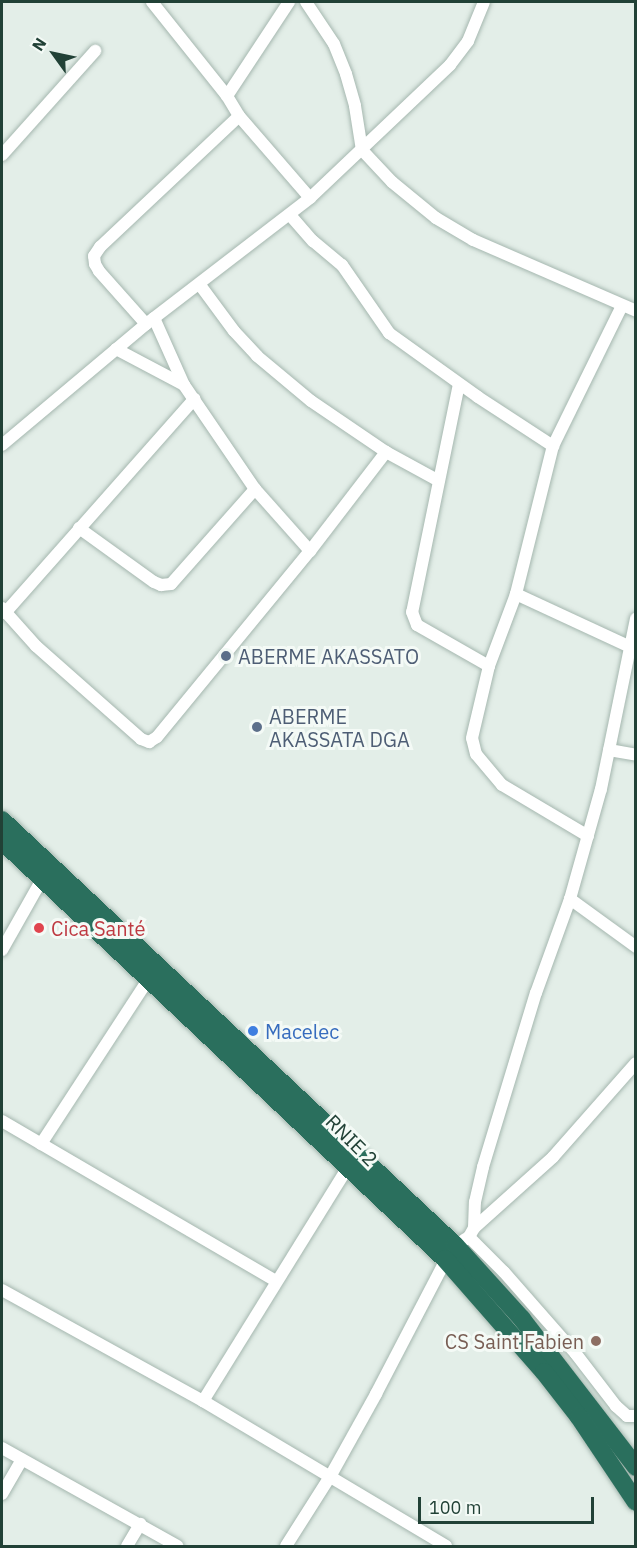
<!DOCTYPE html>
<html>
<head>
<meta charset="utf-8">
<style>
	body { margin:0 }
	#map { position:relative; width:637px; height:1548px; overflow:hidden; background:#e3eee8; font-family:"IBM Plex Sans",sans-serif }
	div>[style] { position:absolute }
	.roads { filter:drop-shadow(0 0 2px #a5b7af) drop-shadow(0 0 2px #a5b7af) }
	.street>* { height:12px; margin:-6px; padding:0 6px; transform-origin:6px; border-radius:6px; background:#fff }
	.highway>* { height:18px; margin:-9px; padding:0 9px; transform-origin:9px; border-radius:9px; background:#2a6f5d }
	.dots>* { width:16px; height:16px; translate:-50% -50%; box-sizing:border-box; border:3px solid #f4faf6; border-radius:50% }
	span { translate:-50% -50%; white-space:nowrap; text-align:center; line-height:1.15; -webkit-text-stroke:6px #f4faf6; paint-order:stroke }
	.service-label { font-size:20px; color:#4e5e75 }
	.left { translate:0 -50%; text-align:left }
	.health-label { font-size:20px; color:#be3a42 }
	.shop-label { font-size:20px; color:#366cbe }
	.street-label { font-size:20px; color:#214136 }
	.education-label { font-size:20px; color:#785e54 }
	.right { translate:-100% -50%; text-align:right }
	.frame { position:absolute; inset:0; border:3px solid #214136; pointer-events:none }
	.north { position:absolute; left:24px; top:24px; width:60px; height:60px; -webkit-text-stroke:4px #f4faf6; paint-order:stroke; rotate:303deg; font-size:16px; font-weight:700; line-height:24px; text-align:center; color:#214136 }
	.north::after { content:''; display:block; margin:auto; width:21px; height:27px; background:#214136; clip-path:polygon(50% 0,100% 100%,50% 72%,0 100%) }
	.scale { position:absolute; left:418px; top:1497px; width:176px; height:27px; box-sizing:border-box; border:3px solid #214136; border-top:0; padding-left:8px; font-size:18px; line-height:21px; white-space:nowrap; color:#214136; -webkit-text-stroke:4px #f4faf6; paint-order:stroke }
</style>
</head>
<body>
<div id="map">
	<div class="roads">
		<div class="street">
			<i style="left:152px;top:2px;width:120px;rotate:51.4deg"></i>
			<i style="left:227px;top:96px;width:23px;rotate:59deg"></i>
			<i style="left:239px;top:116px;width:108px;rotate:49.1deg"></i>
			<i style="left:306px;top:2px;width:50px;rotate:56.3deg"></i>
			<i style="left:334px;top:44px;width:32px;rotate:68deg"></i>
			<i style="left:346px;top:74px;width:33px;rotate:74deg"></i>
			<i style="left:355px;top:106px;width:45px;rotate:81deg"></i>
			<i style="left:362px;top:150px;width:44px;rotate:46.8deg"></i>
			<i style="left:392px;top:182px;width:57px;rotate:39.3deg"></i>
			<i style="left:436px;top:218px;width:43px;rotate:30.7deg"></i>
			<i style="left:473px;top:240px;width:178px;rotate:23.5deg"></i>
			<i style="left:227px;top:96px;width:113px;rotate:-56.6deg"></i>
			<i style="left:2px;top:155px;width:140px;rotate:-48.2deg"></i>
			<i style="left:290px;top:215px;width:35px;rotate:49deg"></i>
			<i style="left:313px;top:241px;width:38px;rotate:40deg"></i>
			<i style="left:342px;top:265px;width:83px;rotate:55.3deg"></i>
			<i style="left:389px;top:333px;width:110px;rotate:35.7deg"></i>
			<i style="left:478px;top:397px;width:90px;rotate:33.2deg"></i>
			<i style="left:200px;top:285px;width:57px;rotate:53.5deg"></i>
			<i style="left:234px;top:331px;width:34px;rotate:47deg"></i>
			<i style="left:257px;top:356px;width:70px;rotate:39.8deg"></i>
			<i style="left:311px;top:401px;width:91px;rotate:34.2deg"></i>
			<i style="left:386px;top:452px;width:60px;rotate:28.7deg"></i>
			<i style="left:154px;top:318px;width:73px;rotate:65.9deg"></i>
			<i style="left:184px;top:385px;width:126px;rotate:55.7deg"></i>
			<i style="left:255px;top:489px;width:83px;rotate:48.4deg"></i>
			<i style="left:146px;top:324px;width:71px;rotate:-131.6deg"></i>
			<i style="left:99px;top:271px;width:8px;rotate:-120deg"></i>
			<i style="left:95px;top:264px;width:8px;rotate:-97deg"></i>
			<i style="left:94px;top:256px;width:11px;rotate:-56deg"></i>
			<i style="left:100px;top:247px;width:191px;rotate:-43.3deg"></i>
			<i style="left:116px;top:349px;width:77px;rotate:27.9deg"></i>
			<i style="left:459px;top:384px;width:233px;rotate:101.6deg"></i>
			<i style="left:412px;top:612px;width:14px;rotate:69deg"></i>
			<i style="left:417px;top:625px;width:83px;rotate:29.7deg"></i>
			<i style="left:2px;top:445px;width:188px;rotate:-40deg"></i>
			<i style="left:146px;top:324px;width:207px;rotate:-37.5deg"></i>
			<i style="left:310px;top:198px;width:193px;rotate:-43.5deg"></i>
			<i style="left:450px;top:65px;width:30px;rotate:-53deg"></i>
			<i style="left:468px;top:41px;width:42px;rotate:-67.7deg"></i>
			<i style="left:79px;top:528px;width:92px;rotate:35.8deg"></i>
			<i style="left:154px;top:582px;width:8px;rotate:23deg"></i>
			<i style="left:161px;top:585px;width:10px;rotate:-6deg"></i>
			<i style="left:171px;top:584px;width:127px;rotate:-48.5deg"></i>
			<i style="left:516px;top:594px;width:123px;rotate:24.9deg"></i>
			<i style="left:2px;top:608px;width:51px;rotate:48.2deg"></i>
			<i style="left:36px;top:646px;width:140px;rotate:41.5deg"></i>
			<i style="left:141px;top:739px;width:9px;rotate:21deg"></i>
			<i style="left:149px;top:742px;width:9px;rotate:-32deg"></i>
			<i style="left:157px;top:737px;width:241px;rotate:-50.6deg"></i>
			<i style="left:310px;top:551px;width:125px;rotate:-52.5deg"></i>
			<i style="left:5px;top:613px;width:286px;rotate:-48.5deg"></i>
			<i style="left:609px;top:750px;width:27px;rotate:10deg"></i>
			<i style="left:588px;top:836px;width:100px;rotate:-149.3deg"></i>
			<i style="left:502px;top:785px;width:40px;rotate:-130deg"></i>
			<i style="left:476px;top:754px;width:16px;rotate:-104deg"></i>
			<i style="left:472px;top:738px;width:74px;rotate:-76.7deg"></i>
			<i style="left:489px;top:666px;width:77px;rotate:-69.4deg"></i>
			<i style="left:516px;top:594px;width:153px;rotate:-76deg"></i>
			<i style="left:553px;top:446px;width:156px;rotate:-63.8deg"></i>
			<i style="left:570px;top:899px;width:82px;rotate:36deg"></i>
			<i style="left:2px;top:950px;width:79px;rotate:-60.5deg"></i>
			<i style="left:2px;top:1121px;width:317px;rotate:30.3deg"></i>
			<i style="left:41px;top:1144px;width:196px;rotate:-56.9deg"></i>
			<i style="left:474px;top:1228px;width:106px;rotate:-41.9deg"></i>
			<i style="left:553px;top:1157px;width:125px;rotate:-48.6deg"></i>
			<i style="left:469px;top:1237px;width:10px;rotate:-61deg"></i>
			<i style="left:474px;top:1228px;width:26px;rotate:-88deg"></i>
			<i style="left:475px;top:1202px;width:36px;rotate:-77deg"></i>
			<i style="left:483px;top:1167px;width:182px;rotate:-73.1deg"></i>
			<i style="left:536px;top:993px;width:100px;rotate:-70.1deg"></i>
			<i style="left:570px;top:899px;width:114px;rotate:-74.3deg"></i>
			<i style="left:601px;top:789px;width:174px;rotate:-78.4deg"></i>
			<i style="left:464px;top:1240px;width:6px;rotate:-31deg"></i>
			<i style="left:469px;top:1237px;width:49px;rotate:45deg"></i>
			<i style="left:504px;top:1272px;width:109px;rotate:48.7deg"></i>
			<i style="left:576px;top:1354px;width:66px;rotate:52.4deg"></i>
			<i style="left:616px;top:1406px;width:15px;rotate:42deg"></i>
			<i style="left:627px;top:1416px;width:9px"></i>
			<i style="left:2px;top:1290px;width:230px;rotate:28.9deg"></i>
			<i style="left:203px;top:1401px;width:283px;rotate:30.8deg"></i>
			<i style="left:203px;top:1401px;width:275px;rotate:-58.2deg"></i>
			<i style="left:2px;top:1448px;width:201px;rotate:29.2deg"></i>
			<i style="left:2px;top:1494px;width:39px;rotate:-60deg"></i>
			<i style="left:127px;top:1546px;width:26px;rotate:-59deg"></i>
			<i style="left:286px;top:1546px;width:84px;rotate:-57.6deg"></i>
			<i style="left:331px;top:1475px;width:93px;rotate:-60.9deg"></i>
			<i style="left:376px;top:1394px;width:158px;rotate:-62.5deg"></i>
		</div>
		<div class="highway">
			<i style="left:2px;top:820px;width:621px;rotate:43.17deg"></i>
			<i style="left:455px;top:1245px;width:100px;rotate:47.8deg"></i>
			<i style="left:522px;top:1319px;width:187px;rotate:52.4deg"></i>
			<i style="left:2px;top:841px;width:609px;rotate:43.34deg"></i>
			<i style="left:445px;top:1259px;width:150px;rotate:48.8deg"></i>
			<i style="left:544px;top:1372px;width:57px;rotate:52.1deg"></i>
			<i style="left:579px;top:1417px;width:102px;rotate:56.2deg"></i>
		</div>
	</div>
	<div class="dots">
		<i style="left:226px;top:656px;background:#5c6f8a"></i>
		<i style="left:257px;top:727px;background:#5c6f8a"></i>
		<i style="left:39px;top:928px;background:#e0444e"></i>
		<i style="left:253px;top:1031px;background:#3f7fe0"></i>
		<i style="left:596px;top:1341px;background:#8d6e63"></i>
	</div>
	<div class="service-label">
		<span class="left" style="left:238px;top:656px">ABERME AKASSATO</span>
		<span class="left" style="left:269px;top:728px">ABERME<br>AKASSATA DGA</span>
	</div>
	<div class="health-label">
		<span class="left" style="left:51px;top:928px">Cica Santé</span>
	</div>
	<div class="shop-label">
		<span class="left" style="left:265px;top:1031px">Macelec</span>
	</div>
	<div class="street-label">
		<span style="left:352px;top:1140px;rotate:45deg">RNIE 2</span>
	</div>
	<div class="education-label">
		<span class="right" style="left:584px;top:1341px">CS Saint Fabien</span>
	</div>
	<div class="frame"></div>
	<div class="north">N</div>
	<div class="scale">100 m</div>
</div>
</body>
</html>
